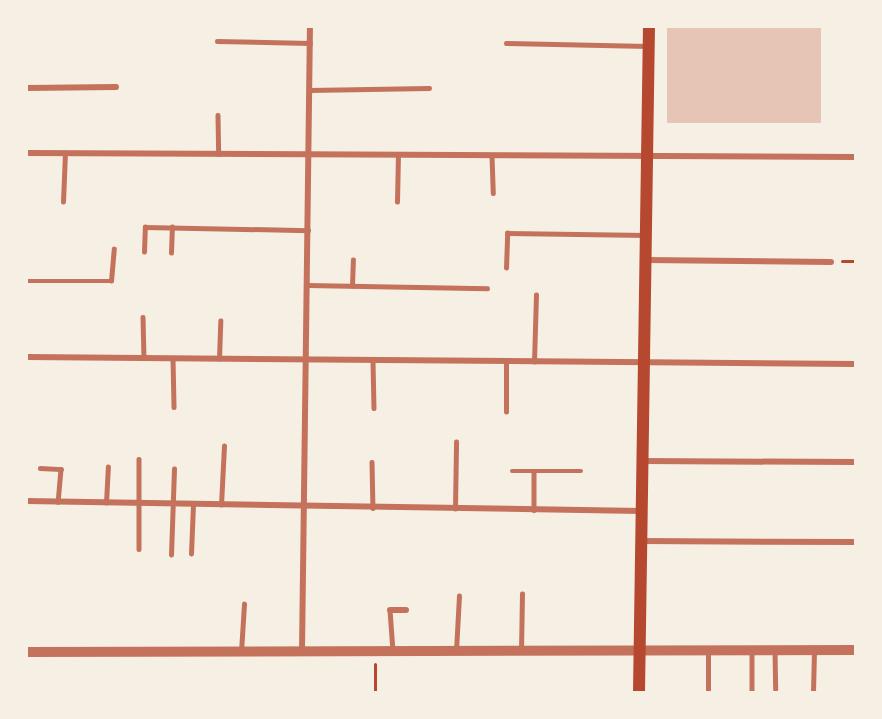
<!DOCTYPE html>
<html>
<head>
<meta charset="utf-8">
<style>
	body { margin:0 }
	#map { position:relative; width:882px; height:719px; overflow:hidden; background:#f6efe4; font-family:Literata,serif }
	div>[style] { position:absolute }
	.building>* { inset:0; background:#e6c5b7; transform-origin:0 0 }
	.path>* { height:3px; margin:-1.5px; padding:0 1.5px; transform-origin:1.5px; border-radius:1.5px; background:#b5482f }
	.service>* { height:4.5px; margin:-2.25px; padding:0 2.25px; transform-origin:2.25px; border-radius:2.25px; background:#c5725c }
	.minor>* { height:6px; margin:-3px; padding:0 3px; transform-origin:3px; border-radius:3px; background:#c5725c }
	.tertiary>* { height:10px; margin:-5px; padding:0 5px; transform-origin:5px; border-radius:5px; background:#c5725c }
	.secondary>* { height:12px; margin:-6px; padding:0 6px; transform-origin:6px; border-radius:6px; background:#b5482f }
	span { translate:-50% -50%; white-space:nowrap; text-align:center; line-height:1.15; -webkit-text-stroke:6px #f6efe4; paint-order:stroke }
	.frame { position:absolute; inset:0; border:28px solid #f6efe4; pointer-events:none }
</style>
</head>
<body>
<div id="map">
	<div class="building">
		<i style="left:667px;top:27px;width:154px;height:96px"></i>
	</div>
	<div class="path">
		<i style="left:842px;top:261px;width:13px"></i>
		<i style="left:375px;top:664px;width:28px;rotate:90deg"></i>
	</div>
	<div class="service">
		<i style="left:217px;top:41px;width:93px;rotate:1.2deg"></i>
		<i style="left:506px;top:43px;width:142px;rotate:1.2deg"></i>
		<i style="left:309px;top:90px;width:120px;rotate:-1deg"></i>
		<i style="left:218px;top:115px;width:39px;rotate:89deg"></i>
		<i style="left:492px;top:156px;width:37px;rotate:88deg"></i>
		<i style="left:63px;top:202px;width:49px;rotate:-87.7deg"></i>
		<i style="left:397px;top:202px;width:46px;rotate:-88.8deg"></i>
		<i style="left:144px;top:252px;width:25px;rotate:-88deg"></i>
		<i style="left:145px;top:227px;width:163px;rotate:1.1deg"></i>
		<i style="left:171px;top:253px;width:26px;rotate:-88deg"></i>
		<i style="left:506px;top:268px;width:35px;rotate:-88deg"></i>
		<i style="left:507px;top:233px;width:139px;rotate:0.8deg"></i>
		<i style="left:27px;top:281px;width:84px"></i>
		<i style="left:111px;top:281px;width:32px;rotate:-85deg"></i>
		<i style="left:307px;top:285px;width:180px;rotate:1deg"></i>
		<i style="left:352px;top:286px;width:26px;rotate:-88deg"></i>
		<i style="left:143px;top:317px;width:40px;rotate:88.6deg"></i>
		<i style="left:173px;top:358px;width:49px;rotate:88.8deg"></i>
		<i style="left:219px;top:359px;width:38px;rotate:-88deg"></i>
		<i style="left:373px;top:361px;width:47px;rotate:88.8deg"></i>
		<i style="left:534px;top:362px;width:67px;rotate:-88.3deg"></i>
		<i style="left:506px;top:412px;width:50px;rotate:-90deg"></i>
		<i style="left:139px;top:459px;width:90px;rotate:90deg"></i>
		<i style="left:372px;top:462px;width:46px;rotate:88.8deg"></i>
		<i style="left:40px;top:468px;width:21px;rotate:3deg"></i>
		<i style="left:61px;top:469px;width:33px;rotate:95deg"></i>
		<i style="left:512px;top:471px;width:69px"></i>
		<i style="left:534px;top:472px;width:38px;rotate:90deg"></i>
		<i style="left:106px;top:503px;width:36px;rotate:-87deg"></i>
		<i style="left:221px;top:505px;width:59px;rotate:-87.1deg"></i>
		<i style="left:455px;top:509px;width:67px;rotate:-89.1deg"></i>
		<i style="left:191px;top:554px;width:49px;rotate:-87.7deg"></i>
		<i style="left:171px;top:555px;width:86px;rotate:-88deg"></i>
		<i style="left:390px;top:610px;width:41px;rotate:85.8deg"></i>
		<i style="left:752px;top:650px;width:42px;rotate:90deg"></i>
		<i style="left:775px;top:650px;width:39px;rotate:89deg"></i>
		<i style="left:456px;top:651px;width:55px;rotate:-86.9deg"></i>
		<i style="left:521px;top:651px;width:57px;rotate:-89deg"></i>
		<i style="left:241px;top:652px;width:48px;rotate:-86.4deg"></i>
		<i style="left:708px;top:692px;width:42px;rotate:-90deg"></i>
		<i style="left:813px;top:692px;width:42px;rotate:-88.6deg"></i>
	</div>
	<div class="minor">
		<i style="left:27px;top:88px;width:89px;rotate:-0.6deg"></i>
		<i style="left:27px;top:153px;width:828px;rotate:0.28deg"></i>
		<i style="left:646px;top:260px;width:185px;rotate:0.6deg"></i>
		<i style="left:27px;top:357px;width:828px;rotate:0.48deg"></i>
		<i style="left:643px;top:461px;width:212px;rotate:0.3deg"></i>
		<i style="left:27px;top:501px;width:614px;rotate:0.93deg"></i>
		<i style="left:641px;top:541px;width:214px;rotate:0.3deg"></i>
		<i style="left:390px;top:610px;width:16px"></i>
		<i style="left:302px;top:651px;width:624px;rotate:-89.27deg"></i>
	</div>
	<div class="tertiary">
		<i style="left:27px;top:652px;width:828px;rotate:-0.14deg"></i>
	</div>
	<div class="secondary">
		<i style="left:639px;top:692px;width:665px;rotate:-89.14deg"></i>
	</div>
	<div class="frame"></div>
</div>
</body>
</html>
